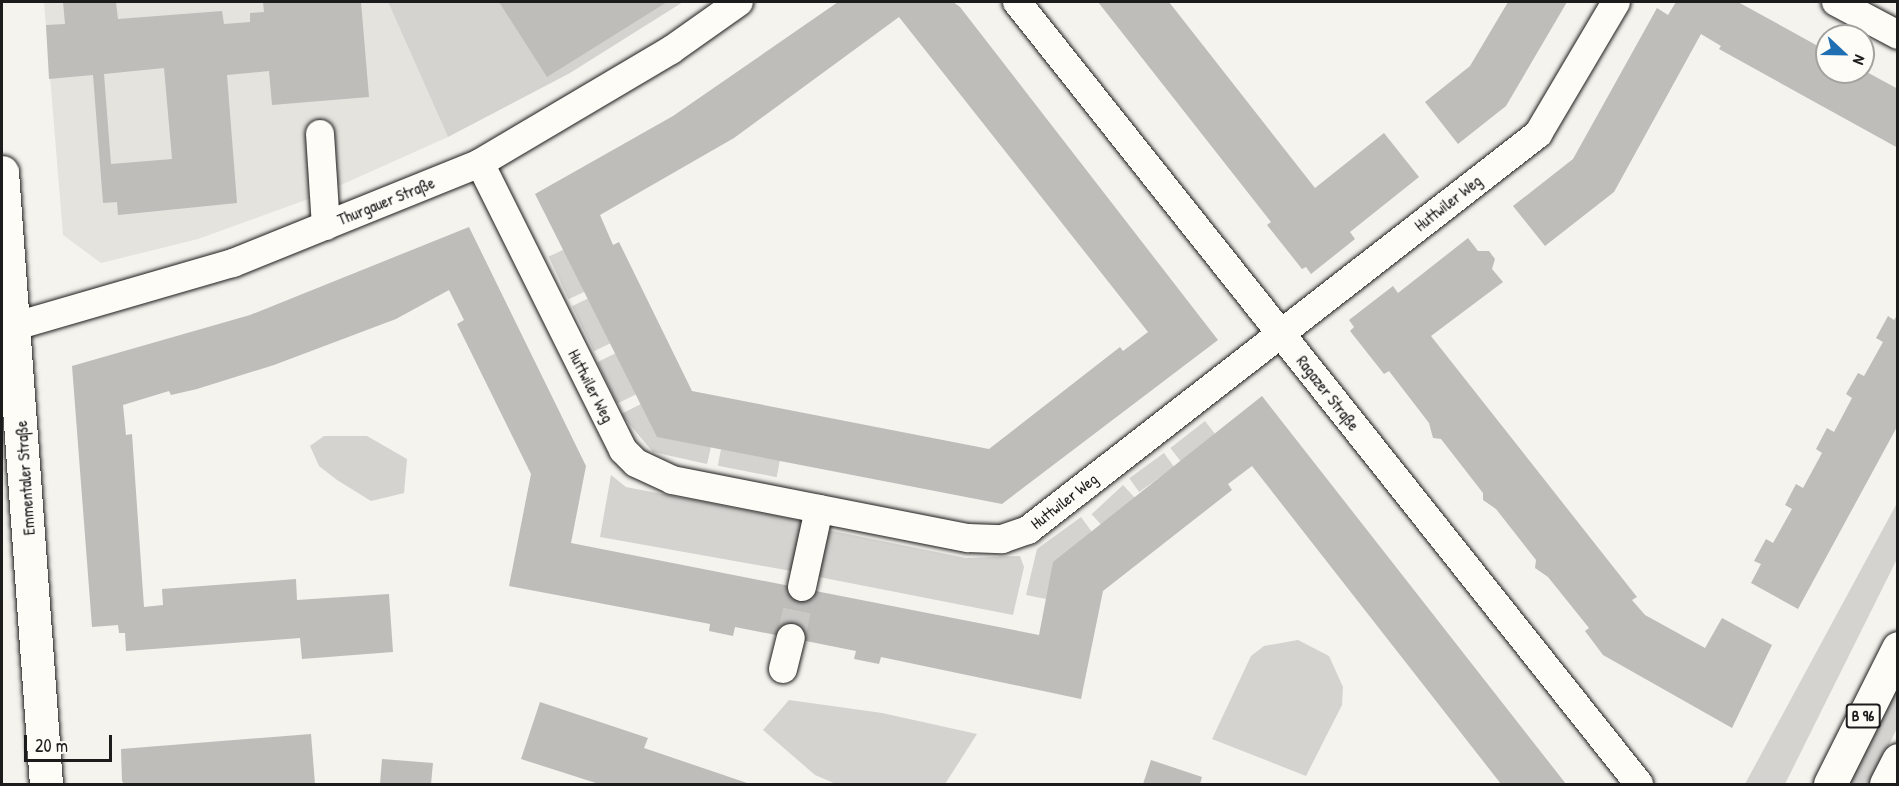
<!DOCTYPE html>
<html>
<head>
<meta charset="utf-8">
<style>
	body { margin:0 }
	#map { position:relative; width:1899px; height:786px; overflow:hidden; background:#f4f3ee; font-family:"Patrick Hand",sans-serif }
	div>[style] { position:absolute }
	.built>* { inset:0; background:#e4e3de }
	.green>* { inset:0; background:#d4d3cf; transform-origin:0 0 }
	.building>* { inset:0; background:#bebdba }
	.minor-tunnel>* { height:28px; margin-top:-14px; transform-origin:0; background:repeating-linear-gradient(90deg,#c9c8c4 0 28px,transparent 0 42px) }
	.roads { filter:drop-shadow(0 0 2px #1c1c1c) drop-shadow(0 0 2px #1c1c1c) }
	.minor>* { height:28px; margin:-14px; padding:0 14px; transform-origin:14px; border-radius:14px; background:#fdfcf7 }
	.major>* { height:33px; margin:-16.5px; padding:0 16.5px; transform-origin:16.5px; border-radius:16.5px; background:#fdfcf7 }
	span { translate:-50% -50%; white-space:nowrap; text-align:center; line-height:1.15; -webkit-text-stroke:4.5px #fdfcf7; paint-order:stroke }
	.shield-label span { padding:2px 4px; background:#fdfcf7; border:2px solid; border-radius:4px; -webkit-text-stroke-width:0 }
	.shield-label { font-size:15px; color:#1c1c1c; font-weight:700 }
	.street-label { font-size:16px; color:#1c1c1c }
	.frame { position:absolute; inset:0; border:3px solid #1c1c1c; pointer-events:none }
	.north { position:absolute; left:1815px; top:24px; width:60px; height:60px; box-sizing:border-box; background:#fdfcf7; border:2px solid #a3a29f; border-radius:50%; rotate:112deg; font-size:16px; font-weight:700; line-height:24px; text-align:center; color:#1c1c1c }
	.north::after { content:''; display:block; margin:auto; width:21px; height:27px; background:#1f6fb2; clip-path:polygon(50% 0,100% 100%,50% 72%,0 100%) }
	.scale { position:absolute; left:24px; top:735px; width:88px; height:27px; box-sizing:border-box; border:3px solid #1c1c1c; border-top:0; padding-left:8px; font-size:18px; line-height:21px; white-space:nowrap; color:#1c1c1c; -webkit-text-stroke:4px #fdfcf7; paint-order:stroke }
</style>
</head>
<body>
<div id="map">
	<div class="built">
		<i style="clip-path:polygon(44px 2px,388px 2px,448px 137px,314px 197px,198px 239px,101px 263px,63px 235px)"></i>
	</div>
	<div class="green">
		<i style="clip-path:polygon(388px 2px,683px 2px,570px 73px,448px 137px)"></i>
		<i style="left:565px;top:249px;width:47px;height:18px;rotate:65deg"></i>
		<i style="left:589px;top:298px;width:50px;height:19px;rotate:64deg"></i>
		<i style="left:616px;top:353px;width:46px;height:21px;rotate:64deg"></i>
		<i style="clip-path:polygon(641px 404px,711px 447px,707px 464px,653px 452px,621px 414px)"></i>
		<i style="left:1205px;top:421px;width:18px;height:44px;rotate:52deg"></i>
		<i style="clip-path:polygon(324px 436px,367px 436px,407px 459px,404px 493px,371px 501px,337px 480px,319px 466px,310px 446px)"></i>
		<i style="left:721px;top:449px;width:60px;height:17px;rotate:11deg"></i>
		<i style="left:1164px;top:453px;width:17px;height:43px;rotate:54deg"></i>
		<i style="clip-path:polygon(611px 475px,626px 487px,807px 522px,797px 572px,600px 537px)"></i>
		<i style="left:1123px;top:485px;width:18px;height:43px;rotate:47deg"></i>
		<i style="clip-path:polygon(1897px 503px,1897px 559px,1785px 784px,1745px 784px)"></i>
		<i style="clip-path:polygon(1081px 517px,1092px 532px,1046px 599px,1026px 595px,1037px 549px)"></i>
		<i style="clip-path:polygon(823px 529px,966px 558px,1020px 556px,1024px 567px,1013px 615px,814px 576px)"></i>
		<i style="clip-path:polygon(1298px 640px,1329px 656px,1343px 687px,1342px 705px,1306px 776px,1212px 739px,1251px 656px,1264px 646px)"></i>
		<i style="clip-path:polygon(1897px 676px,1897px 728px,1871px 784px,1845px 784px)"></i>
		<i style="clip-path:polygon(789px 700px,882px 713px,977px 734px,945px 784px,836px 784px,815px 775px,763px 730px)"></i>
	</div>
	<div class="building">
		<i style="clip-path:polygon(evenodd,63px 2px,116px 2px,118px 19px,222px 11px,224px 24px,250px 22px,250px 13px,264px 12px,263px 2px,361px 2px,369px 97px,272px 105px,269px 71px,227px 75px,237px 203px,118px 215px,117px 202px,103px 203px,93px 75px,49px 79px,46px 25px,65px 24px,63px 2px,164px 68px,172px 159px,111px 164px,104px 74px,164px 68px)"></i>
		<i style="clip-path:polygon(499px 2px,667px 2px,547px 77px)"></i>
		<i style="clip-path:polygon(evenodd,838px 2px,953px 2px,960px 7px,1218px 340px,1002px 504px,657px 437px,535px 194px,673px 116px,838px 2px,899px 17px,1148px 332px,1123px 351px,1120px 347px,989px 449px,692px 391px,619px 242px,613px 245px,600px 215px,734px 138px,899px 17px)"></i>
		<i style="clip-path:polygon(1098px 2px,1169px 2px,1315px 188px,1384px 133px,1419px 177px,1350px 232px,1355px 239px,1311px 274px,1306px 267px,1302px 269px,1267px 225px,1271px 222px)"></i>
		<i style="clip-path:polygon(1508px 2px,1567px 2px,1506px 106px,1458px 144px,1425px 102px,1470px 66px)"></i>
		<i style="clip-path:polygon(1676px 2px,1738px 2px,1827px 51px,1827px 72px,1863px 70px,1898px 89px,1898px 148px,1719px 49px,1721px 46px,1701px 34px,1614px 192px,1545px 246px,1513px 206px,1573px 159px,1657px 8px,1668px 15px)"></i>
		<i style="clip-path:polygon(469px 227px,586px 466px,571px 543px,1039px 635px,1053px 562px,1262px 396px,1566px 784px,1501px 784px,1252px 466px,1228px 484px,1232px 490px,1103px 591px,1081px 699px,881px 657px,879px 664px,854px 659px,856px 651px,735px 627px,733px 636px,709px 631px,710px 624px,509px 586px,531px 474px,457px 324px,464px 320px,449px 290px,396px 319px,274px 365px,197px 389px,171px 395px,169px 391px,123px 405px,126px 435px,132px 434px,144px 607px,163px 605px,162px 589px,296px 579px,297px 600px,389px 594px,393px 652px,302px 659px,300px 638px,126px 651px,125px 633px,119px 633px,118px 625px,92px 627px,72px 366px,250px 315px)"></i>
		<i style="clip-path:polygon(1468px 238px,1478px 251px,1489px 251px,1495px 259px,1492px 269px,1503px 282px,1431px 336px,1637px 597px,1632px 600px,1645px 615px,1705px 648px,1722px 618px,1772px 645px,1732px 728px,1603px 655px,1585px 631px,1589px 628px,1548px 577px,1535px 568px,1536px 560px,1496px 509px,1483px 500px,1483px 493px,1441px 439px,1433px 438px,1429px 423px,1389px 371px,1384px 374px,1350px 331px,1354px 327px,1349px 320px,1393px 286px,1398px 293px)"></i>
		<i style="clip-path:polygon(1898px 314px,1898px 425px,1798px 609px,1751px 583px,1761px 564px,1754px 561px,1766px 539px,1773px 543px,1792px 509px,1785px 505px,1796px 484px,1803px 488px,1822px 453px,1816px 449px,1827px 428px,1834px 432px,1852px 398px,1846px 394px,1858px 373px,1864px 376px,1883px 342px,1876px 338px,1888px 316px,1894px 320px)"></i>
		<i style="clip-path:polygon(540px 702px,648px 738px,644px 748px,750px 784px,599px 784px,521px 759px)"></i>
		<i style="clip-path:polygon(311px 734px,315px 784px,124px 784px,122px 781px,121px 749px)"></i>
		<i style="clip-path:polygon(382px 759px,433px 763px,431px 784px,380px 784px)"></i>
		<i style="clip-path:polygon(1151px 760px,1202px 777px,1200px 784px,1143px 784px)"></i>
	</div>
	<div class="minor-tunnel">
		<i style="left:791px;top:638px;width:52px;rotate:-77.8deg"></i>
	</div>
	<div class="roads">
		<div class="minor">
			<i style="left:1017px;top:2px;width:999px;rotate:51.5deg"></i>
			<i style="left:1836px;top:2px;width:70px;rotate:28deg"></i>
			<i style="left:320px;top:134px;width:92px;rotate:86.3deg"></i>
			<i style="left:480px;top:163px;width:321px;rotate:63.5deg"></i>
			<i style="left:623px;top:450px;width:18px;rotate:45deg"></i>
			<i style="left:636px;top:463px;width:40px;rotate:25deg"></i>
			<i style="left:672px;top:480px;width:302px;rotate:11.1deg"></i>
			<i style="left:968px;top:538px;width:34px;rotate:2deg"></i>
			<i style="left:1002px;top:539px;width:28px;rotate:-19deg"></i>
			<i style="left:1028px;top:530px;width:646px;rotate:-37.83deg"></i>
			<i style="left:1538px;top:134px;width:153px;rotate:-59.4deg"></i>
			<i style="left:2px;top:330px;width:241px;rotate:-16.2deg"></i>
			<i style="left:233px;top:263px;width:266px;rotate:-22deg"></i>
			<i style="left:480px;top:163px;width:222px;rotate:-30.6deg"></i>
			<i style="left:671px;top:50px;width:83px;rotate:-35.2deg"></i>
			<i style="left:802px;top:587px;width:80px;rotate:-77.7deg"></i>
			<i style="left:783px;top:669px;width:32px;rotate:-76deg"></i>
		</div>
		<div class="major">
			<i style="left:2px;top:172px;width:614px;rotate:85.89deg"></i>
			<i style="left:1830px;top:784px;width:152px;rotate:-63.4deg"></i>
			<i style="left:1886px;top:784px;width:27px;rotate:-63deg"></i>
		</div>
	</div>
	<div class="shield-label">
		<span style="left:1863px;top:716px">B 96</span>
	</div>
	<div class="street-label">
		<span style="left:386px;top:201px;rotate:-22deg">Thurgauer Straße</span>
		<span style="left:1448px;top:203px;rotate:-38deg">Huttwiler Weg</span>
		<span style="left:591px;top:386px;rotate:63deg">Huttwiler Weg</span>
		<span style="left:1328px;top:393px;rotate:52deg">Ragazer Straße</span>
		<span style="left:25px;top:478px;rotate:-94deg">Emmentaler Straße</span>
		<span style="left:1064px;top:501px;rotate:-38deg">Huttwiler Weg</span>
	</div>
	<div class="frame"></div>
	<div class="north">N</div>
	<div class="scale">20 m</div>
</div>
</body>
</html>
